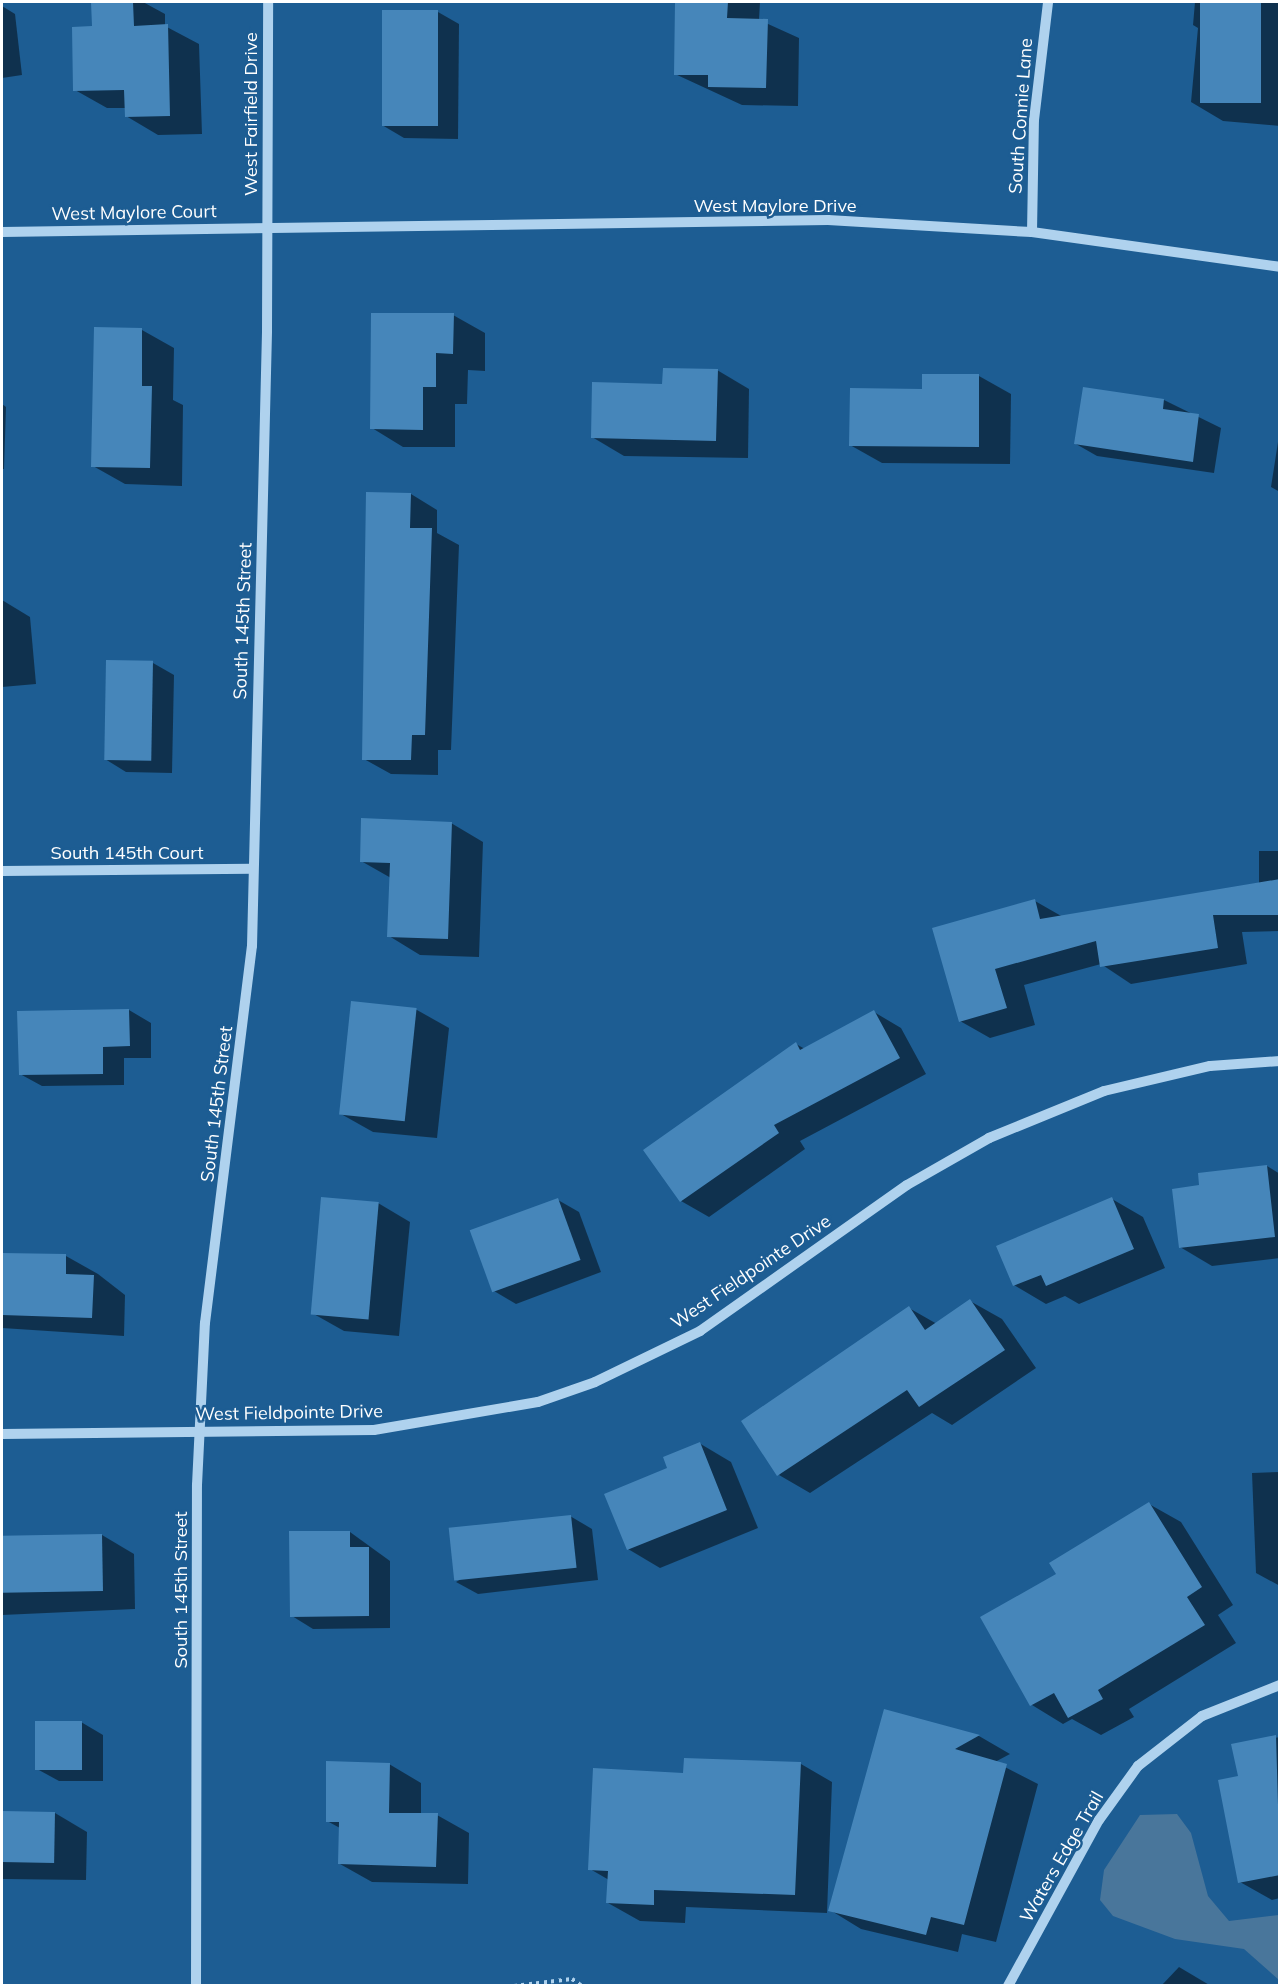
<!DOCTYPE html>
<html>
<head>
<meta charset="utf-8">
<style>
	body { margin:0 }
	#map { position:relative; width:1281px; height:1987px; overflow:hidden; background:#1d5d93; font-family:Mulish,sans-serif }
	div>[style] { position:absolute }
	.water>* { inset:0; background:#49769b }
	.shadow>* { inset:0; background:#0007 }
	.building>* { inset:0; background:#4686ba; transform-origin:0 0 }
	.path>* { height:4px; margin-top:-2px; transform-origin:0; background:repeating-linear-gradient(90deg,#afd2ee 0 3px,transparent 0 7.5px) }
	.minor>* { height:10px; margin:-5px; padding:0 5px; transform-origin:5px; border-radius:5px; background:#afd2ee }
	span { translate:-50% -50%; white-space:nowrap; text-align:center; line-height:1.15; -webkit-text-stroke:5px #1d5d93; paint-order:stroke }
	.street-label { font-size:18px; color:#fff }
	.frame { position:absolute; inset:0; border:3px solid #fff; pointer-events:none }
</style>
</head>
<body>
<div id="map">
	<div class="water">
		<i style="clip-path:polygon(1177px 1814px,1191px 1833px,1208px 1896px,1229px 1921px,1279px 1915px,1279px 1980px,1244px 1949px,1175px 1939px,1113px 1916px,1100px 1900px,1104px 1870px,1140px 1815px)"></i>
	</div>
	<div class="shadow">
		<i style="clip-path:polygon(93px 2px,143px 2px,165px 14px,165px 26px,199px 44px,202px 134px,158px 135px,126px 116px,126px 108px,107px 108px,75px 90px,93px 28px)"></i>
		<i style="clip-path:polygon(677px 2px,760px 2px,759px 20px,799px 38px,798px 106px,742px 105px,675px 74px)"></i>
		<i style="clip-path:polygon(1195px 2px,1280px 2px,1280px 126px,1223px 121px,1191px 102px,1198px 28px,1193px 25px)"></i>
		<i style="clip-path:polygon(2px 6px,15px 14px,22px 75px,2px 78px)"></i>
		<i style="clip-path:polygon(438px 12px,459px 24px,458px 139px,404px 138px,382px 125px)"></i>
		<i style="clip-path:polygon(453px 315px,485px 333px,485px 371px,468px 370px,467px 404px,455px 404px,455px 447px,403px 447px,372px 428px)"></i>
		<i style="clip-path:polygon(95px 329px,142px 330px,174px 348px,173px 400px,183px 405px,182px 486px,125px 484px,93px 466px)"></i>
		<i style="clip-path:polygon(717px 370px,749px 389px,748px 458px,624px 456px,592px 437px)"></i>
		<i style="clip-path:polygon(979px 376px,1011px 394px,1010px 464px,882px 463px,850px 445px,923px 390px)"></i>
		<i style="clip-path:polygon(1164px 400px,1221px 428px,1214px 473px,1097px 456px,1076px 444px)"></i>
		<i style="clip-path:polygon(2px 404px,6px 407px,4px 469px,2px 469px)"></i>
		<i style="clip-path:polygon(1280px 429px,1280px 492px,1271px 487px)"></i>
		<i style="clip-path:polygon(411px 494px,437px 510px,437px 533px,459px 545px,451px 750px,438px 750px,438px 775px,391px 774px,364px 759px)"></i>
		<i style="clip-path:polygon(2px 600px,30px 617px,36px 684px,2px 687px)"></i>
		<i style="clip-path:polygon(153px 663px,174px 675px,172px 773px,126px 772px,105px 759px)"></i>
		<i style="clip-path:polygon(451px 823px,483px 842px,479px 957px,420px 955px,389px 936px,391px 878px,361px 861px)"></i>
		<i style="clip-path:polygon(1259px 851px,1280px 851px,1280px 931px,1242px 932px,1247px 964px,1131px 984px,1101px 964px,1024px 985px,1035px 1025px,990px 1038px,960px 1021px,1035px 901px,1063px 917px,1259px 884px)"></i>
		<i style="clip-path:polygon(352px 1003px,417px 1010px,449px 1028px,437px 1138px,373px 1132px,341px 1114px)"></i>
		<i style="clip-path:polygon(129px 1010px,151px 1023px,151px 1058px,124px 1058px,124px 1085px,42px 1086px,20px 1074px)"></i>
		<i style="clip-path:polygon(874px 1012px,901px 1028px,926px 1074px,800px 1141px,805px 1149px,709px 1217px,681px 1201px,796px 1044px,805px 1049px)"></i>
		<i style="clip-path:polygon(1267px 1166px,1280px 1174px,1280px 1258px,1212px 1266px,1180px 1247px)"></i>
		<i style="clip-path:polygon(1112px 1199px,1143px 1217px,1165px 1268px,1079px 1304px,1065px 1296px,1046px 1304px,1014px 1285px)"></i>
		<i style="clip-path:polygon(558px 1200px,579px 1212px,601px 1272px,516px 1304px,494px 1291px)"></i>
		<i style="clip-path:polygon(378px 1203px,410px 1222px,399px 1336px,344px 1331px,312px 1313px)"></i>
		<i style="clip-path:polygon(2px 1254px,66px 1256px,98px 1274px,125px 1295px,124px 1336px,2px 1328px)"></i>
		<i style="clip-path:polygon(970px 1301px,1002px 1319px,1036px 1368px,952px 1425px,932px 1413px,810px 1493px,779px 1475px,909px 1308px,937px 1324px)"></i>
		<i style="clip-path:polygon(699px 1443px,731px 1462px,758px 1528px,660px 1568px,628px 1549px)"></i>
		<i style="clip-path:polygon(1280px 1472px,1280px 1586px,1256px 1573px,1252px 1473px)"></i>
		<i style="clip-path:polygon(1149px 1504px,1181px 1522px,1233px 1605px,1218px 1615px,1236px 1643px,1129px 1709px,1134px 1717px,1101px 1735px,1072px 1719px,1063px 1724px,1032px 1705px,982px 1618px,1058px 1575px)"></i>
		<i style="clip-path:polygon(570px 1516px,592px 1529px,598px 1580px,478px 1594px,456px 1582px)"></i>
		<i style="clip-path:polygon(350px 1532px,390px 1561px,390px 1628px,313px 1629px,292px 1616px)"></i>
		<i style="clip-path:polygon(102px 1535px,134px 1554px,135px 1609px,2px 1615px,2px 1538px)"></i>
		<i style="clip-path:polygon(885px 1711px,979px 1736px,1010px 1754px,995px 1762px,1038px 1784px,996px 1942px,962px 1934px,958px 1952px,861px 1929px,830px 1910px)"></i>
		<i style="clip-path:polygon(81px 1722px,103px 1735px,103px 1781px,59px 1781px,37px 1769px)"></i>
		<i style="clip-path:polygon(1280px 1737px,1280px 1898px,1272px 1900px,1240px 1882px,1240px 1777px,1233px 1745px)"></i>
		<i style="clip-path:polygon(389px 1764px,421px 1783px,421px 1815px,437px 1815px,469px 1833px,468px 1884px,372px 1882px,340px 1864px,340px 1828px,327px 1821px)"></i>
		<i style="clip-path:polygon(801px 1764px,832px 1782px,827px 1913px,686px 1907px,685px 1923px,640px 1921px,608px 1903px,609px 1880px,590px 1869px,685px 1774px)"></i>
		<i style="clip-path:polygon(2px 1813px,55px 1813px,87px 1832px,86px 1880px,2px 1879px)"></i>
		<i style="clip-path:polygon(1179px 1967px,1211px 1986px,1161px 1986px)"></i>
	</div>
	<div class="building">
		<i style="clip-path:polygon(91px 2px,133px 2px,134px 26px,168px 24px,170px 116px,125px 117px,124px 90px,73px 91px,72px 27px,92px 26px)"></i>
		<i style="clip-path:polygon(675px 2px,728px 2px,727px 18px,768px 19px,766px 88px,708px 87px,708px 75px,674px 75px)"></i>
		<i style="left:1200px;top:2px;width:61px;height:101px"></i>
		<i style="left:382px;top:10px;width:56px;height:116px"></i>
		<i style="clip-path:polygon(371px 313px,454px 313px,453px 354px,436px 353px,436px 387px,423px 387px,423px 430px,370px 429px)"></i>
		<i style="clip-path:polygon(94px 327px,142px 328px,142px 386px,152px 386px,150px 468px,91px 467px)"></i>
		<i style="clip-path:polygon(663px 368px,718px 369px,716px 441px,591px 438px,592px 382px,662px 384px)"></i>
		<i style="clip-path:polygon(922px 374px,979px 374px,979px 447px,849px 446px,850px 388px,922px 389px)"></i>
		<i style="clip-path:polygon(1083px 387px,1164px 399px,1163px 409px,1199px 414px,1193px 462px,1074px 444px)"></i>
		<i style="clip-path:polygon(366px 492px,411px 493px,410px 528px,432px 528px,425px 735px,412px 735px,411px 760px,362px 760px)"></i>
		<i style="left:106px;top:660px;width:47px;height:100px;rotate:1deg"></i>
		<i style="clip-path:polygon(361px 818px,452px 822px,448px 939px,387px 937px,390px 863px,360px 862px)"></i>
		<i style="clip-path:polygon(1280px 879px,1280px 915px,1213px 915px,1218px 948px,1100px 967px,1096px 941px,995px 969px,1007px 1008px,959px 1022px,932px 928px,1035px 899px,1040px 919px)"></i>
		<i style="left:351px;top:1001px;width:66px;height:114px;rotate:6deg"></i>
		<i style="clip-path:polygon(129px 1009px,130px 1046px,103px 1047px,103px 1074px,19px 1075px,17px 1011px)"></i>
		<i style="clip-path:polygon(874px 1010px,900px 1058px,774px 1125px,779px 1133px,680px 1202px,643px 1150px,796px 1042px,800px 1050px)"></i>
		<i style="clip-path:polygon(1267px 1165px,1275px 1237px,1179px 1248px,1172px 1189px,1199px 1185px,1198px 1173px)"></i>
		<i style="left:321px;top:1197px;width:58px;height:118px;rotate:5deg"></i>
		<i style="clip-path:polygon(1112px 1197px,1134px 1249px,1046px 1286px,1041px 1275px,1013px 1286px,996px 1246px)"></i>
		<i style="left:558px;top:1198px;width:66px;height:94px;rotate:70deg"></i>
		<i style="clip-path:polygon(2px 1253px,66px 1254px,66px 1274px,94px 1275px,92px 1318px,2px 1315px)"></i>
		<i style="clip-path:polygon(970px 1299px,1005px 1350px,919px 1407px,907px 1390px,777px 1476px,741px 1421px,909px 1306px,925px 1330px)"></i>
		<i style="clip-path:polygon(700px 1442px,727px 1510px,627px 1550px,604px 1494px,667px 1468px,663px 1457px)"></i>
		<i style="clip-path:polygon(1149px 1502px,1202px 1587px,1187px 1597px,1205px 1625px,1098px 1690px,1103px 1699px,1068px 1718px,1054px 1693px,1030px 1706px,980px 1617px,1056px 1574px,1049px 1563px)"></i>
		<i style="left:571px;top:1515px;width:53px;height:123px;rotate:84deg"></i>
		<i style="clip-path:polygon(289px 1531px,350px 1531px,350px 1547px,369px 1547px,369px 1616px,290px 1617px)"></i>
		<i style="left:102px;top:1534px;width:57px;height:100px;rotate:89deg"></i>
		<i style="clip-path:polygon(884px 1709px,980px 1735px,955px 1749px,1007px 1764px,964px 1925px,931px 1917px,926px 1935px,828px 1911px)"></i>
		<i style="left:35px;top:1721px;width:47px;height:49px"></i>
		<i style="clip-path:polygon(1276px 1735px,1280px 1875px,1238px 1883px,1218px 1780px,1238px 1776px,1231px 1744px)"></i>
		<i style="clip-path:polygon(684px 1758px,801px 1762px,795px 1895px,654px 1890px,654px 1905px,606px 1903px,608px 1871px,588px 1870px,593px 1768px,683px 1773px)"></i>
		<i style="clip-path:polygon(326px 1761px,390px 1763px,389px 1813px,438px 1813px,436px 1867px,338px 1864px,339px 1822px,326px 1822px)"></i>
		<i style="left:2px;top:1811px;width:53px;height:51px;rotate:1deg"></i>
	</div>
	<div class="path">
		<i style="left:514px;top:1986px;width:58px;rotate:-6.9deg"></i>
		<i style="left:572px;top:1979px;width:12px;rotate:35deg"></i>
	</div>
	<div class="minor">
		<i style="left:2px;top:232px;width:826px;rotate:-0.83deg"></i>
		<i style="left:828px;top:220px;width:204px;rotate:3.4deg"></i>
		<i style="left:1032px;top:232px;width:250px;rotate:8deg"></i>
		<i style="left:1032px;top:232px;width:112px;rotate:-89deg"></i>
		<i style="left:1034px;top:120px;width:119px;rotate:-83.2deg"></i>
		<i style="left:2px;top:871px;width:250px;rotate:-0.5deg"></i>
		<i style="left:2px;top:1434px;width:372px;rotate:-0.6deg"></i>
		<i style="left:374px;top:1430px;width:166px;rotate:-9.7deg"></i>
		<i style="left:538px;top:1402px;width:60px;rotate:-19.3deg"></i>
		<i style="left:595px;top:1382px;width:117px;rotate:-25.9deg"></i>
		<i style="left:700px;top:1331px;width:253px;rotate:-35.2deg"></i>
		<i style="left:907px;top:1185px;width:95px;rotate:-29.8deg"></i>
		<i style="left:989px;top:1138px;width:124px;rotate:-22.2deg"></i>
		<i style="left:1104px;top:1091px;width:109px;rotate:-13.3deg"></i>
		<i style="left:1210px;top:1066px;width:70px;rotate:-4.1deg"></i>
		<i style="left:196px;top:1986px;width:501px;rotate:-89.89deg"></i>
		<i style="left:197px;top:1485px;width:162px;rotate:-87.2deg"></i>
		<i style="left:205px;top:1323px;width:380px;rotate:-82.9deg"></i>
		<i style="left:252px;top:946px;width:615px;rotate:-88.6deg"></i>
		<i style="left:267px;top:331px;width:329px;rotate:-89.8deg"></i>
		<i style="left:1008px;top:1986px;width:189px;rotate:-61.3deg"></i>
		<i style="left:1099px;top:1820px;width:67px;rotate:-54.2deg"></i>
		<i style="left:1138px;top:1766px;width:81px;rotate:-38deg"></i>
		<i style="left:1202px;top:1716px;width:84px;rotate:-21.7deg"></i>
	</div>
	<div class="street-label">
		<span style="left:251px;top:114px;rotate:-90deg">West Fairfield Drive</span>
		<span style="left:1021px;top:116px;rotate:-86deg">South Connie Lane</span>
		<span style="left:775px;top:206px">West Maylore Drive</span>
		<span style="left:134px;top:213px;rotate:-1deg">West Maylore Court</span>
		<span style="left:243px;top:621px;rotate:-88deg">South 145th Street</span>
		<span style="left:127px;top:853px">South 145th Court</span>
		<span style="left:217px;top:1104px;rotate:-83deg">South 145th Street</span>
		<span style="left:751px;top:1272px;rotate:-34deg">West Fieldpointe Drive</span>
		<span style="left:289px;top:1413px;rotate:-1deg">West Fieldpointe Drive</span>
		<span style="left:181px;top:1590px;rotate:-90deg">South 145th Street</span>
		<span style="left:1062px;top:1857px;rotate:-60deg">Waters Edge Trail</span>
	</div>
	<div class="frame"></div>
</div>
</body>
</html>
